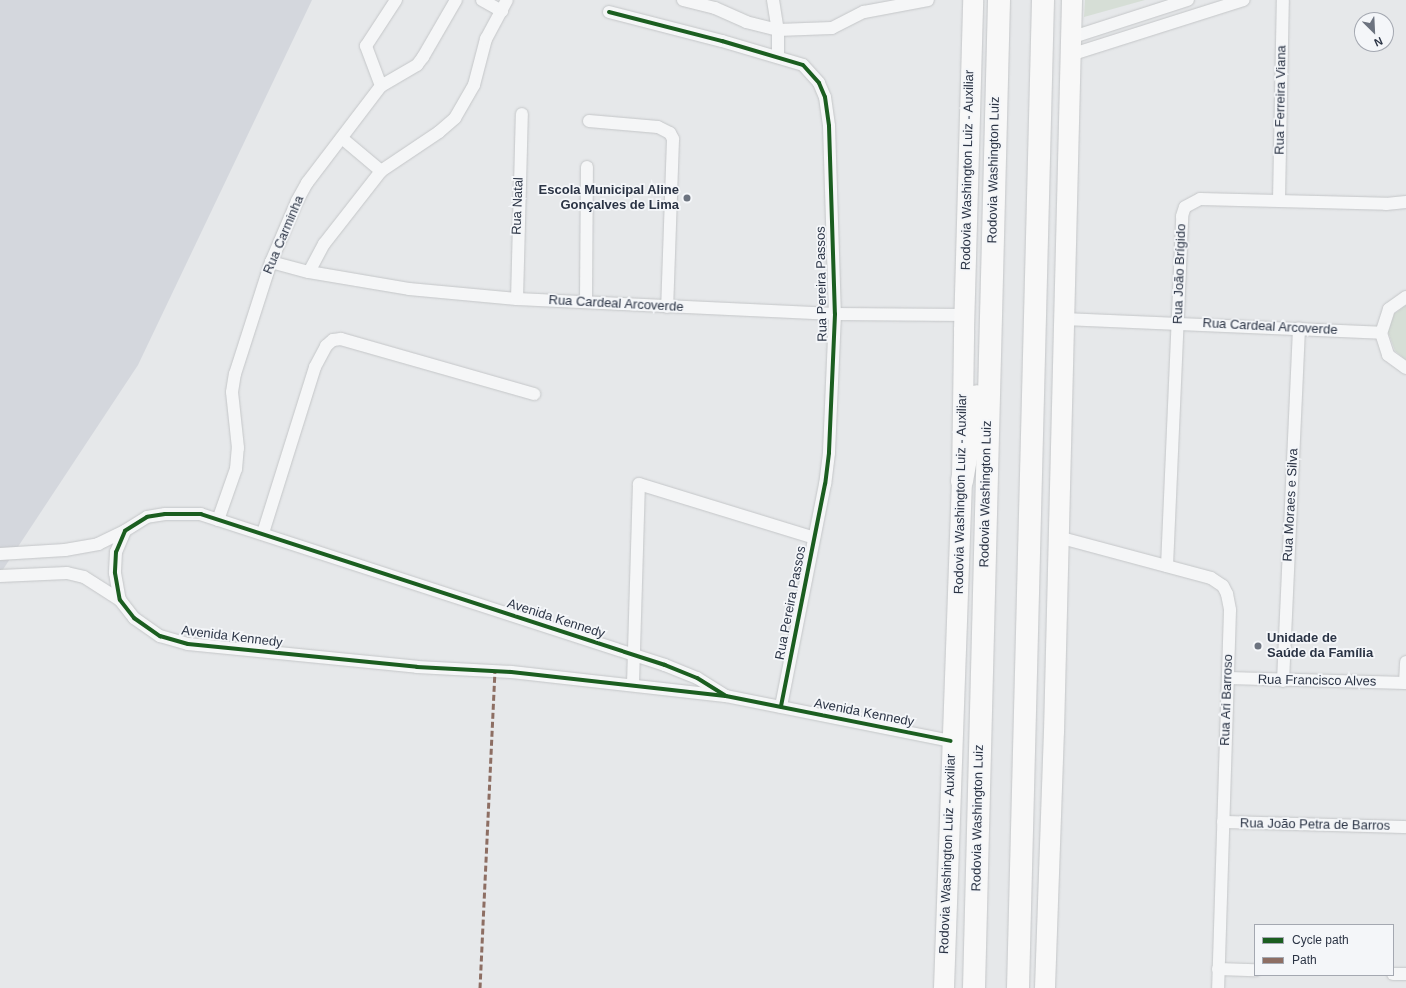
<!DOCTYPE html>
<html>
<head>
<meta charset="utf-8">
<style>
	body { margin:0 }
	#map { position:relative; width:1406px; height:988px; overflow:hidden; background:#e6e8ea; font-family:Helvetica,sans-serif }
	div>[style] { position:absolute }
	.built>* { inset:0; background:#d4d7dd }
	.green>* { inset:0; background:#d6ded6 }
	.roads { filter:drop-shadow(0 0 1px #c4c6c8) drop-shadow(0 0 1px #c4c6c8) }
	.minor>* { height:12px; margin:-6px; padding:0 6px; transform-origin:6px; border-radius:6px; background:#f5f6f7 }
	.trunk>* { height:20px; margin:-10px; padding:0 10px; transform-origin:10px; border-radius:10px; background:#f8f8f8 }
	.motorway>* { height:22px; margin:-11px; padding:0 11px; transform-origin:11px; border-radius:11px; background:#f8f8f8 }
	.quiet>* { height:3px; margin-top:-1.5px; transform-origin:0; background:repeating-linear-gradient(90deg,#8d6e63 0 6px,transparent 0 9px) }
	.cycleway>* { height:4px; margin:-2px; padding:0 2px; transform-origin:2px; border-radius:2px; background:#1b5e20 }
	.dots>* { width:11px; height:11px; translate:-50% -50%; box-sizing:border-box; border:2px solid #f4f6f9; border-radius:50% }
	span { translate:-50% -50%; white-space:nowrap; text-align:center; line-height:1.15; -webkit-text-stroke:3.5px #f4f6f9; paint-order:stroke }
	.street-label { font-size:13px; color:#2b3445 }
	.poi-label { font-size:13px; color:#2b3445; font-weight:700 }
	.right { translate:-100% -50%; text-align:right }
	.left { translate:0 -50%; text-align:left }
	.legend { position:absolute; left:1254px; top:924px; width:140px; height:52px; box-sizing:border-box; background:#f4f6f9; border:1px solid #a4a8b1; margin:0; padding:5px 7px; list-style:none; font-size:12px; color:#2b3445 }
	.legend li { display:flex; align-items:center; gap:8px; height:20px }
	.legend b { width:20px; border:1px solid #a4a8b1 }
	.north { position:absolute; left:1354px; top:12px; width:40px; height:40px; box-sizing:border-box; background:#f4f6f9; border:1px solid #a4a8b1; border-radius:50%; rotate:156deg; font-size:11px; font-weight:700; line-height:16px; text-align:center; color:#2b3445 }
	.north::after { content:''; display:block; margin:auto; width:14px; height:18px; background:#6c737f; clip-path:polygon(50% 0,100% 100%,50% 72%,0 100%) }
</style>
</head>
<body>
<div id="map">
	<div class="built">
		<i style="clip-path:polygon(0 0,312px 0,138px 365px,0 574px)"></i>
	</div>
	<div class="green">
		<i style="clip-path:polygon(1085px 0,1145px 0,1084px 17px)"></i>
		<i style="clip-path:polygon(1406px 305px,1406px 360px,1395px 351px,1388px 332px,1394px 314px)"></i>
	</div>
	<div class="roads">
		<div class="minor">
			<i style="left:482px;top:0;width:23px;rotate:29deg"></i>
			<i style="left:683px;top:0;width:33px;rotate:14deg"></i>
			<i style="left:715px;top:8px;width:34px;rotate:24deg"></i>
			<i style="left:746px;top:22px;width:33px;rotate:14deg"></i>
			<i style="left:778px;top:30px;width:54px;rotate:-2.1deg"></i>
			<i style="left:832px;top:28px;width:36px;rotate:-27deg"></i>
			<i style="left:864px;top:12px;width:65px;rotate:-10.6deg"></i>
			<i style="left:773px;top:0;width:30px;rotate:81deg"></i>
			<i style="left:778px;top:30px;width:27px;rotate:90deg"></i>
			<i style="left:609px;top:12px;width:117px;rotate:14.4deg"></i>
			<i style="left:722px;top:41px;width:84px;rotate:16.5deg"></i>
			<i style="left:803px;top:65px;width:24px;rotate:48deg"></i>
			<i style="left:819px;top:83px;width:15px;rotate:67deg"></i>
			<i style="left:825px;top:97px;width:29px;rotate:82deg"></i>
			<i style="left:829px;top:126px;width:188px;rotate:88.2deg"></i>
			<i style="left:835px;top:314px;width:139px;rotate:92.5deg"></i>
			<i style="left:829px;top:453px;width:31px;rotate:97deg"></i>
			<i style="left:825px;top:484px;width:227px;rotate:101.2deg"></i>
			<i style="left:1070px;top:38px;width:124px;rotate:-17.9deg"></i>
			<i style="left:1070px;top:55px;width:182px;rotate:-17.6deg"></i>
			<i style="left:381px;top:86px;width:43px;rotate:-110.6deg"></i>
			<i style="left:366px;top:46px;width:55px;rotate:-56.9deg"></i>
			<i style="left:589px;top:121px;width:69px;rotate:5deg"></i>
			<i style="left:658px;top:127px;width:13px;rotate:27deg"></i>
			<i style="left:670px;top:133px;width:7px;rotate:63deg"></i>
			<i style="left:673px;top:139px;width:168px;rotate:92deg"></i>
			<i style="left:343px;top:139px;width:50px;rotate:40.1deg"></i>
			<i style="left:1279px;top:200px;width:200px;rotate:-88.9deg"></i>
			<i style="left:271px;top:262px;width:39px;rotate:15deg"></i>
			<i style="left:309px;top:272px;width:101px;rotate:9.6deg"></i>
			<i style="left:409px;top:289px;width:108px;rotate:5.3deg"></i>
			<i style="left:517px;top:299px;width:318px;rotate:2.7deg"></i>
			<i style="left:835px;top:314px;width:130px;rotate:0.4deg"></i>
			<i style="left:309px;top:272px;width:32px;rotate:-62deg"></i>
			<i style="left:324px;top:244px;width:93px;rotate:-52deg"></i>
			<i style="left:381px;top:171px;width:70px;rotate:-33.9deg"></i>
			<i style="left:439px;top:132px;width:21px;rotate:-41deg"></i>
			<i style="left:455px;top:118px;width:38px;rotate:-60deg"></i>
			<i style="left:474px;top:85px;width:48px;rotate:-75.4deg"></i>
			<i style="left:486px;top:39px;width:44px;rotate:-61.7deg"></i>
			<i style="left:1406px;top:297px;width:21px;rotate:145deg"></i>
			<i style="left:1389px;top:309px;width:25px;rotate:108deg"></i>
			<i style="left:1381px;top:333px;width:23px;rotate:72deg"></i>
			<i style="left:1388px;top:355px;width:22px;rotate:36deg"></i>
			<i style="left:517px;top:299px;width:185px;rotate:-88.5deg"></i>
			<i style="left:586px;top:301px;width:134px;rotate:-89.6deg"></i>
			<i style="left:1064px;top:319px;width:317px;rotate:2.5deg"></i>
			<i style="left:218px;top:520px;width:54px;rotate:-70.6deg"></i>
			<i style="left:236px;top:469px;width:21px;rotate:-85deg"></i>
			<i style="left:238px;top:448px;width:56px;rotate:-96.1deg"></i>
			<i style="left:232px;top:392px;width:18px;rotate:-81deg"></i>
			<i style="left:235px;top:374px;width:118px;rotate:-72.2deg"></i>
			<i style="left:271px;top:262px;width:66px;rotate:-66.9deg"></i>
			<i style="left:297px;top:201px;width:21px;rotate:-61deg"></i>
			<i style="left:307px;top:183px;width:122px;rotate:-52.7deg"></i>
			<i style="left:381px;top:86px;width:42px;rotate:-30.3deg"></i>
			<i style="left:417px;top:65px;width:10px;rotate:-53deg"></i>
			<i style="left:423px;top:57px;width:66px;rotate:-59.9deg"></i>
			<i style="left:263px;top:533px;width:174px;rotate:-72.6deg"></i>
			<i style="left:315px;top:367px;width:24px;rotate:-62deg"></i>
			<i style="left:326px;top:346px;width:9px;rotate:-41deg"></i>
			<i style="left:333px;top:340px;width:8px;rotate:-7deg"></i>
			<i style="left:341px;top:339px;width:201px;rotate:15.9deg"></i>
			<i style="left:1058px;top:537px;width:158px;rotate:15deg"></i>
			<i style="left:1211px;top:578px;width:14px;rotate:34deg"></i>
			<i style="left:1223px;top:586px;width:9px;rotate:63deg"></i>
			<i style="left:1227px;top:594px;width:16px;rotate:79deg"></i>
			<i style="left:1230px;top:610px;width:378px;rotate:91.8deg"></i>
			<i style="left:0;top:554px;width:65px;rotate:-3.5deg"></i>
			<i style="left:65px;top:550px;width:34px;rotate:-10deg"></i>
			<i style="left:98px;top:544px;width:30px;rotate:-26deg"></i>
			<i style="left:1167px;top:566px;width:350px;rotate:-87.5deg"></i>
			<i style="left:1182px;top:216px;width:9px;rotate:-72deg"></i>
			<i style="left:1185px;top:207px;width:17px;rotate:-28deg"></i>
			<i style="left:1200px;top:199px;width:186px;rotate:1.5deg"></i>
			<i style="left:1386px;top:204px;width:20px;rotate:-6deg"></i>
			<i style="left:0;top:576px;width:67px;rotate:-2.6deg"></i>
			<i style="left:67px;top:573px;width:17px;rotate:13deg"></i>
			<i style="left:84px;top:577px;width:43px;rotate:32.6deg"></i>
			<i style="left:1228px;top:678px;width:178px;rotate:1.6deg"></i>
			<i style="left:1283px;top:681px;width:353px;rotate:-87.4deg"></i>
			<i style="left:1405px;top:683px;width:21px;rotate:-87deg"></i>
			<i style="left:633px;top:684px;width:200px;rotate:-88.3deg"></i>
			<i style="left:639px;top:484px;width:183px;rotate:17.1deg"></i>
			<i style="left:726px;top:696px;width:34px;rotate:-148deg"></i>
			<i style="left:697px;top:678px;width:35px;rotate:-158deg"></i>
			<i style="left:665px;top:665px;width:488px;rotate:-162deg"></i>
			<i style="left:201px;top:514px;width:36px;rotate:180deg"></i>
			<i style="left:165px;top:514px;width:18px;rotate:171deg"></i>
			<i style="left:147px;top:517px;width:26px;rotate:148deg"></i>
			<i style="left:125px;top:531px;width:23px;rotate:113deg"></i>
			<i style="left:116px;top:552px;width:21px;rotate:93deg"></i>
			<i style="left:115px;top:573px;width:27px;rotate:80deg"></i>
			<i style="left:120px;top:600px;width:23px;rotate:52deg"></i>
			<i style="left:134px;top:618px;width:32px;rotate:35deg"></i>
			<i style="left:160px;top:636px;width:29px;rotate:16deg"></i>
			<i style="left:188px;top:644px;width:230px;rotate:5.7deg"></i>
			<i style="left:417px;top:667px;width:94px;rotate:3deg"></i>
			<i style="left:511px;top:672px;width:216px;rotate:6.4deg"></i>
			<i style="left:726px;top:696px;width:229px;rotate:11.3deg"></i>
			<i style="left:1223px;top:822px;width:183px;rotate:1.6deg"></i>
			<i style="left:1218px;top:969px;width:37px;rotate:2deg"></i>
			<i style="left:1393px;top:974px;width:13px"></i>
		</div>
		<div class="trunk">
			<i style="left:944px;top:988px;width:507px;rotate:-87.97deg"></i>
			<i style="left:962px;top:481px;width:151px;rotate:-89.2deg"></i>
			<i style="left:964px;top:330px;width:330px;rotate:-88.4deg"></i>
			<i style="left:1045px;top:988px;width:256px;rotate:-88deg"></i>
			<i style="left:1054px;top:732px;width:732px;rotate:-88.59deg"></i>
		</div>
		<div class="motorway">
			<i style="left:962px;top:481px;width:86px;rotate:-80deg"></i>
			<i style="left:974px;top:988px;width:988px;rotate:-88.55deg"></i>
			<i style="left:1018px;top:988px;width:988px;rotate:-88.55deg"></i>
		</div>
	</div>
	<div class="quiet">
		<i style="left:480px;top:988px;width:317px;rotate:-87.3deg"></i>
	</div>
	<div class="cycleway">
		<i style="left:609px;top:12px;width:117px;rotate:14.4deg"></i>
		<i style="left:722px;top:41px;width:84px;rotate:16.5deg"></i>
		<i style="left:803px;top:65px;width:24px;rotate:48deg"></i>
		<i style="left:819px;top:83px;width:15px;rotate:67deg"></i>
		<i style="left:825px;top:97px;width:29px;rotate:82deg"></i>
		<i style="left:829px;top:126px;width:188px;rotate:88.2deg"></i>
		<i style="left:835px;top:314px;width:139px;rotate:92.5deg"></i>
		<i style="left:829px;top:453px;width:31px;rotate:97deg"></i>
		<i style="left:825px;top:484px;width:227px;rotate:101.2deg"></i>
		<i style="left:726px;top:696px;width:34px;rotate:-148deg"></i>
		<i style="left:697px;top:678px;width:35px;rotate:-158deg"></i>
		<i style="left:665px;top:665px;width:488px;rotate:-162deg"></i>
		<i style="left:201px;top:514px;width:36px;rotate:180deg"></i>
		<i style="left:165px;top:514px;width:18px;rotate:171deg"></i>
		<i style="left:147px;top:517px;width:26px;rotate:148deg"></i>
		<i style="left:125px;top:531px;width:23px;rotate:113deg"></i>
		<i style="left:116px;top:552px;width:21px;rotate:93deg"></i>
		<i style="left:115px;top:573px;width:27px;rotate:80deg"></i>
		<i style="left:120px;top:600px;width:23px;rotate:52deg"></i>
		<i style="left:134px;top:618px;width:32px;rotate:35deg"></i>
		<i style="left:160px;top:636px;width:29px;rotate:16deg"></i>
		<i style="left:188px;top:644px;width:230px;rotate:5.7deg"></i>
		<i style="left:417px;top:667px;width:94px;rotate:3deg"></i>
		<i style="left:511px;top:672px;width:216px;rotate:6.4deg"></i>
		<i style="left:726px;top:696px;width:229px;rotate:11.3deg"></i>
	</div>
	<div class="dots">
		<i style="left:687px;top:198px;background:#6c737f"></i>
		<i style="left:1258px;top:646px;background:#6c737f"></i>
	</div>
	<div class="street-label">
		<span style="left:1281px;top:100px;rotate:-89deg">Rua Ferreira Viana</span>
		<span style="left:968px;top:170px;rotate:-89deg">Rodovia Washington Luiz - Auxiliar</span>
		<span style="left:994px;top:170px;rotate:-89deg">Rodovia Washington Luiz</span>
		<span style="left:518px;top:206px;rotate:-88deg">Rua Natal</span>
		<span style="left:284px;top:235px;rotate:-67deg">Rua Carminha</span>
		<span style="left:1180px;top:274px;rotate:-88deg">Rua João Brígido</span>
		<span style="left:822px;top:284px;rotate:-91deg">Rua Pereira Passos</span>
		<span style="left:616px;top:304px;rotate:3deg">Rua Cardeal Arcoverde</span>
		<span style="left:1270px;top:327px;rotate:3deg">Rua Cardeal Arcoverde</span>
		<span style="left:961px;top:494px;rotate:-89deg">Rodovia Washington Luiz - Auxiliar</span>
		<span style="left:986px;top:494px;rotate:-89deg">Rodovia Washington Luiz</span>
		<span style="left:1291px;top:505px;rotate:-87deg">Rua Moraes e Silva</span>
		<span style="left:791px;top:603px;rotate:-79deg">Rua Pereira Passos</span>
		<span style="left:556px;top:619px;rotate:18deg">Avenida Kennedy</span>
		<span style="left:232px;top:637px;rotate:7deg">Avenida Kennedy</span>
		<span style="left:1317px;top:681px;rotate:1deg">Rua Francisco Alves</span>
		<span style="left:1227px;top:700px;rotate:-88deg">Rua Ari Barroso</span>
		<span style="left:864px;top:713px;rotate:11deg">Avenida Kennedy</span>
		<span style="left:978px;top:818px;rotate:-89deg">Rodovia Washington Luiz</span>
		<span style="left:1315px;top:825px;rotate:1deg">Rua João Petra de Barros</span>
		<span style="left:948px;top:854px;rotate:-88deg">Rodovia Washington Luiz - Auxiliar</span>
	</div>
	<div class="poi-label">
		<span class="right" style="left:679px;top:198px">Escola Municipal Aline<br>Gonçalves de Lima</span>
		<span class="left" style="left:1267px;top:646px">Unidade de<br>Saúde da Família</span>
	</div>
	<ul class="legend">
	<li><b style="height:5px;background:#1b5e20"></b>Cycle path</li>
	<li><b style="height:5px;background:#8d6e63"></b>Path</li>
	</ul>
	<div class="north">N</div>
</div>
</body>
</html>
